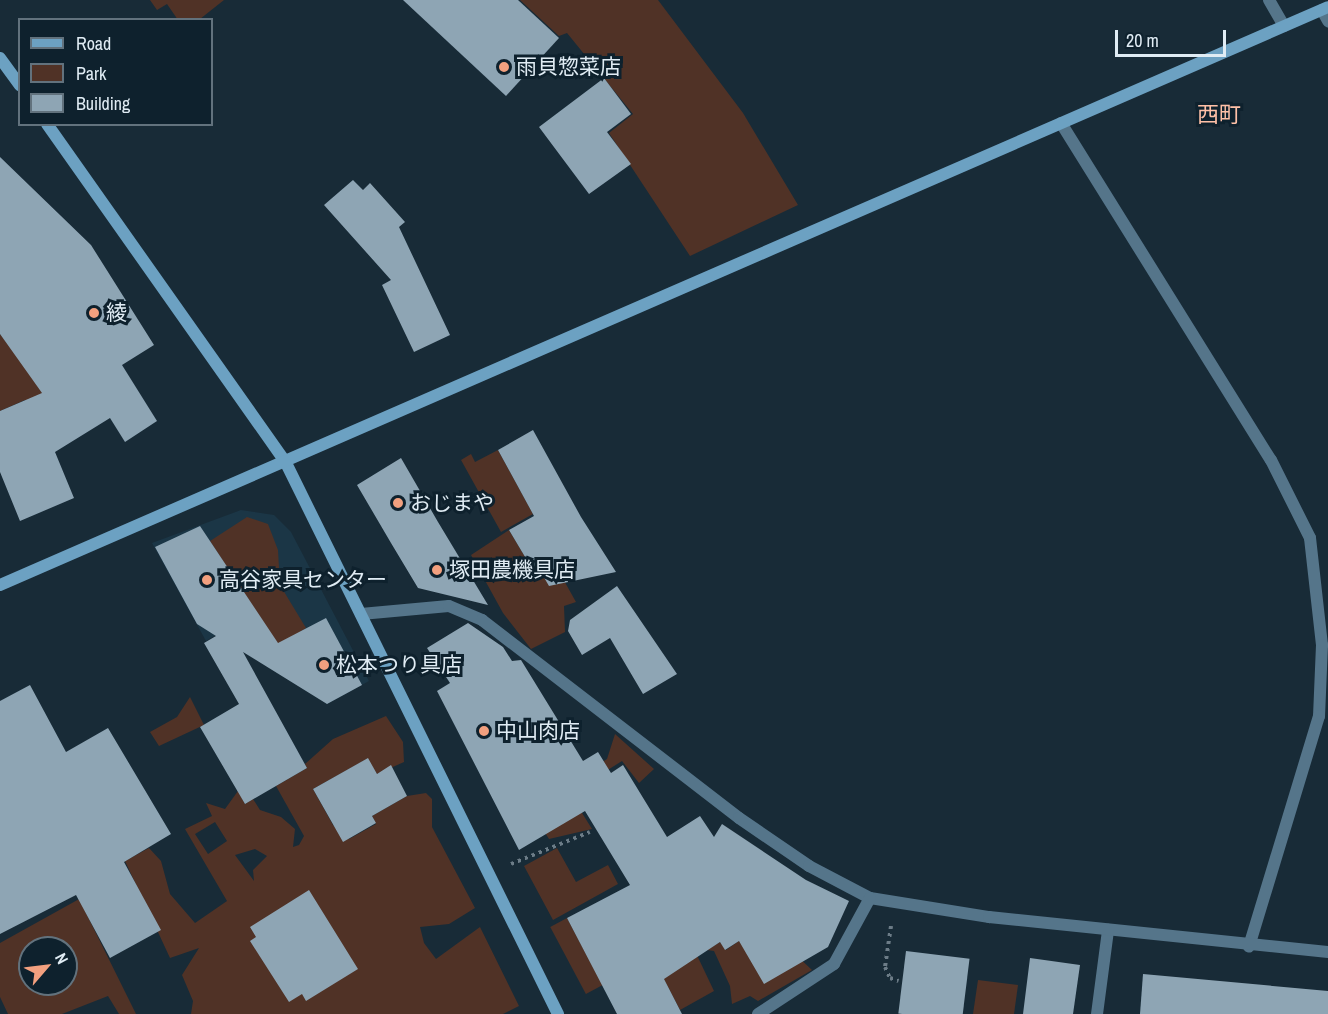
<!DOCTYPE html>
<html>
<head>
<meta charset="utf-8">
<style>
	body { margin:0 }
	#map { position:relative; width:1328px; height:1014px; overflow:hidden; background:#182b37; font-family:"Archivo Narrow","Noto Sans JP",sans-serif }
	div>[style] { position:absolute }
	.built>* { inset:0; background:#1b3646 }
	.green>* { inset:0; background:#503226; transform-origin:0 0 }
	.building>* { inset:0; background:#8ea5b4; transform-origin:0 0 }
	.path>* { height:4px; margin-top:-2px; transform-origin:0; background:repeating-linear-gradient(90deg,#6c7c87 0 3px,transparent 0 7.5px) }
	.lane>* { height:12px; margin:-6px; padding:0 6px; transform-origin:6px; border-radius:6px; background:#55758a }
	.street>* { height:12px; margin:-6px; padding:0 6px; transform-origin:6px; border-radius:6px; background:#55758a }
	.secondary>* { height:12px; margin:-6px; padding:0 6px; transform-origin:6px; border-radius:6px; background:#6ca1c2 }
	.dots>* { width:16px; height:16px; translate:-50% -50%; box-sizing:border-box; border:3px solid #0e212d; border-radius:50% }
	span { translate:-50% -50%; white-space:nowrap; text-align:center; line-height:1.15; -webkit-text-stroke:6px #0e212d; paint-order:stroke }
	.poi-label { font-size:21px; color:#e0ecf4 }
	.left { translate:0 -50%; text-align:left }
	.neighbourhood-label { font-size:22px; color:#fec0a7 }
	.legend { position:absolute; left:18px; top:18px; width:195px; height:108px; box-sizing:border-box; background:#0e212d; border:2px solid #62727d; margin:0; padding:8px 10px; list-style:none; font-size:18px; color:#e0ecf4 }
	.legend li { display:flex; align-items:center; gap:12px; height:30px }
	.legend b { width:30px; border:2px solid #62727d }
	.north { position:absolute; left:18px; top:936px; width:60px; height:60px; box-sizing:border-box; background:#0e212d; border:2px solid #62727d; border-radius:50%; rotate:62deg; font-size:16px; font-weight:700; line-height:24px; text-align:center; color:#e0ecf4 }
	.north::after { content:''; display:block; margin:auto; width:21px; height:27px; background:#f2a07f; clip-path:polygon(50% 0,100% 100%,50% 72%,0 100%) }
	.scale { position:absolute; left:1115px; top:30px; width:111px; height:27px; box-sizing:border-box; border:3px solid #e0ecf4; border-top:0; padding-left:8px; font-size:18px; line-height:21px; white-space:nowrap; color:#e0ecf4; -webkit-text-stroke:4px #0e212d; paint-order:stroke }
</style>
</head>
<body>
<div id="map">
	<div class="built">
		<i style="clip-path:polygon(241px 510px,274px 515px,291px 532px,369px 681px,327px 704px,256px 611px,206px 641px,152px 543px)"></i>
	</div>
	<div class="green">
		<i style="clip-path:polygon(150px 0,224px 0,200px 19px,178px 20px,167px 4px,157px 10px)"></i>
		<i style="clip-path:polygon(520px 0,658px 0,743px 113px,798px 205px,690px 256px,609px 133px,633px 114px,567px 33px,559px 36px)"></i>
		<i style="clip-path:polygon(0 334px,50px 400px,37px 427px,25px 400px,0 411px)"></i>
		<i style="clip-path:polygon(498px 450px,533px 514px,501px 532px,461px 460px,471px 454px,475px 462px)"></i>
		<i style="clip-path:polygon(247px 517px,268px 524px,278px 550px,280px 585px,306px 628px,300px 632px,305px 642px,283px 654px,210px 541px)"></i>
		<i style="clip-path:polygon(509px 530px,534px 572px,553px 561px,576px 602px,564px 606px,565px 632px,531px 649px,503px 613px,471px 555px)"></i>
		<i style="clip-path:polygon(190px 697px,204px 725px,159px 746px,150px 732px,177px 717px)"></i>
		<i style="clip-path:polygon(evenodd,386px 716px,403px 742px,404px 762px,377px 774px,367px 759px,313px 789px,333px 825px,349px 839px,376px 824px,372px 816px,407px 796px,426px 793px,432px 799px,432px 827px,475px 908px,449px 924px,420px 927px,424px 943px,436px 959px,480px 927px,519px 1006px,503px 1014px,191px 1014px,193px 1001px,182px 975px,199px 948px,170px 958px,125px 861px,149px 848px,161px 861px,170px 894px,195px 923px,227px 901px,185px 829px,212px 816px,206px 803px,225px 809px,238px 791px,245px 804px,253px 799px,260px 810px,281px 817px,295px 829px,293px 847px,299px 845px,304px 836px,276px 786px,307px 768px,305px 764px,333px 739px,386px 716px,215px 822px,227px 841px,208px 854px,195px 834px,215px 822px,386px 716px,255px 849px,267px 856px,253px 870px,254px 881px,235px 855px,255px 849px)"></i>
		<i style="clip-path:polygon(615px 734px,654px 769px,639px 783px,622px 761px,576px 790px,577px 805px,592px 829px,549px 839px,542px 828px,552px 794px,607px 759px)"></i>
		<i style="clip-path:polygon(557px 848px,576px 882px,608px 865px,618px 884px,553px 920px,524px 866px)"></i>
		<i style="clip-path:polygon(evenodd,90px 893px,85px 911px,136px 1014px,119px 1014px,108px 996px,62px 1014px,8px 1014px,0 997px,0 943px,90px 893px,30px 948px,66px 948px,66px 984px,30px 984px,30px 948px)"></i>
		<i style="left:567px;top:918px;width:76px;height:19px;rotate:62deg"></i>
		<i style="clip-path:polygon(763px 924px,812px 970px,758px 1001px,750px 996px,732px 1004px,730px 986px,714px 951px,707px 950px,720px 942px,726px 950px)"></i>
		<i style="clip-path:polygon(694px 949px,714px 991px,680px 1010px,653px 959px)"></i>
		<i style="clip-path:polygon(978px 980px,1018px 985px,1014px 1014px,973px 1014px)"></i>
	</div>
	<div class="building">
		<i style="clip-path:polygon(403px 0,518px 0,559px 38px,506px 96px)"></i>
		<i style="clip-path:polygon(604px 78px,631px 114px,607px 132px,631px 164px,589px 194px,539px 127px)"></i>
		<i style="clip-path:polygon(0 157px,91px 245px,154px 345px,122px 365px,157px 421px,125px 442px,110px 418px,55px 452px,74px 498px,20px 521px,0 472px,0 411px,42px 393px,0 334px)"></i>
		<i style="clip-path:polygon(353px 180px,363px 190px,370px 183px,405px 222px,399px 227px,450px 335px,414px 352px,382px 285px,391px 280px,324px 205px)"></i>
		<i style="clip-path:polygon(533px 430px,581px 517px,616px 572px,549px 586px,539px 569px,534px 572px,509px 530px,534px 516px,498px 450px)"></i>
		<i style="clip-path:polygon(401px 458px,438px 522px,488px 605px,418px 588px,391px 543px,357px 485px)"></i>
		<i style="clip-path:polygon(200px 526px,278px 643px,326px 618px,362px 685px,327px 704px,243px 652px,307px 768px,245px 804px,200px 727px,239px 704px,204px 643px,216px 636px,197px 624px,155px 547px)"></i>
		<i style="clip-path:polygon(617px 586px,677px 674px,643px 694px,610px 638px,582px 655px,568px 631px,570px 620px)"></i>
		<i style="clip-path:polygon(468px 623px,503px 647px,512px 661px,521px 660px,583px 761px,598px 752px,611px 773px,623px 765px,667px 837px,700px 816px,714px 837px,722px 824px,806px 880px,849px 901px,828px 947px,764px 984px,739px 941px,725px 950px,720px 942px,664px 979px,682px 1014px,617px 1014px,567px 918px,630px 885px,585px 811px,519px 850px,437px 691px,450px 683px,427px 648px)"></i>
		<i style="clip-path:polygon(30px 685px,66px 752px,108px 728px,171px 834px,124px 862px,161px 930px,110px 958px,76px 895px,0 934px,0 701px)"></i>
		<i style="clip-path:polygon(368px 758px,377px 774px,391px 765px,407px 796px,372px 816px,376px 823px,343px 842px,313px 789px)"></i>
		<i style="clip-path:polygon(309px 890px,358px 969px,306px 1001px,302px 994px,289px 1002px,250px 941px,256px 937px,250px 927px)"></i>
		<i style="left:906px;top:951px;width:64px;height:63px;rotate:7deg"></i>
		<i style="clip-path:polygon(1030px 958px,1080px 965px,1073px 1014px,1023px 1014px)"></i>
		<i style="clip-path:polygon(1143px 974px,1328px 991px,1328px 1014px,1140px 1014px)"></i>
	</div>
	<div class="path">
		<i style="left:511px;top:864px;width:85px;rotate:-22.1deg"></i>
		<i style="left:891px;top:926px;width:41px;rotate:98.3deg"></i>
		<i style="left:885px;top:967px;width:12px;rotate:66deg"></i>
		<i style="left:890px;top:978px;width:9px;rotate:18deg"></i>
	</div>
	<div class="lane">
		<i style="left:1097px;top:1014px;width:85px;rotate:-82.5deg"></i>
	</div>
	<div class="street">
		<i style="left:1269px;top:0;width:30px;rotate:60deg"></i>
		<i style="left:1322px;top:10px;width:13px;rotate:61deg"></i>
		<i style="left:1061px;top:123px;width:397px;rotate:58.1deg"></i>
		<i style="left:1271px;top:460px;width:87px;rotate:63.4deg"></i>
		<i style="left:1310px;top:538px;width:108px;rotate:83.6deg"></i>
		<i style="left:1322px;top:645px;width:71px;rotate:92.4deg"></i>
		<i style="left:1319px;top:716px;width:241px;rotate:106.9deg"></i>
		<i style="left:361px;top:614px;width:88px;rotate:-5.2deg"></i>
		<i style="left:449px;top:606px;width:36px;rotate:23deg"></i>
		<i style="left:482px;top:620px;width:324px;rotate:37.6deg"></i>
		<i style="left:739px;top:818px;width:85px;rotate:34.4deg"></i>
		<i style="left:809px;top:866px;width:69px;rotate:27.7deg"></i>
		<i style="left:870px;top:898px;width:121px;rotate:9.1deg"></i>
		<i style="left:989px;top:917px;width:341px;rotate:5.9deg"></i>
		<i style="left:758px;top:1014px;width:91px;rotate:-33.3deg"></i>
		<i style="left:834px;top:964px;width:75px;rotate:-61.4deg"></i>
	</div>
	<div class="secondary">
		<i style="left:0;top:58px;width:34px;rotate:54deg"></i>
		<i style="left:47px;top:124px;width:413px;rotate:54.8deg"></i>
		<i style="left:285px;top:461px;width:617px;rotate:63.73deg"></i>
		<i style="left:0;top:585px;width:1448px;rotate:-23.52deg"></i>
	</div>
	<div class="dots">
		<i style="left:504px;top:67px;background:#f2a07f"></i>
		<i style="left:94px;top:313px;background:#f2a07f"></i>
		<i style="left:398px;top:503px;background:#f2a07f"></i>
		<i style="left:437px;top:570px;background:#f2a07f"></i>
		<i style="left:207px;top:580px;background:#f2a07f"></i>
		<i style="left:324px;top:665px;background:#f2a07f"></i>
		<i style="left:484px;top:731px;background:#f2a07f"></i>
	</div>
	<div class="poi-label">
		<span class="left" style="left:516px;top:67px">雨貝惣菜店</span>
		<span class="left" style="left:106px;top:313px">綾</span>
		<span class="left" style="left:410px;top:503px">おじまや</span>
		<span class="left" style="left:449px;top:570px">塚田農機具店</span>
		<span class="left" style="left:219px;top:580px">高谷家具センター</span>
		<span class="left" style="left:336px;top:665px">松本つり具店</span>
		<span class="left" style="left:496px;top:731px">中山肉店</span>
	</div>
	<div class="neighbourhood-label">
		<span style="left:1219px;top:115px">西町</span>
	</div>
	<ul class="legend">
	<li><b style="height:8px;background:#6ca1c2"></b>Road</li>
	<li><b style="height:16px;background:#503226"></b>Park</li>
	<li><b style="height:16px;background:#8ea5b4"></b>Building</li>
	</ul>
	<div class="north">N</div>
	<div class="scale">20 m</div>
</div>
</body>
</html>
